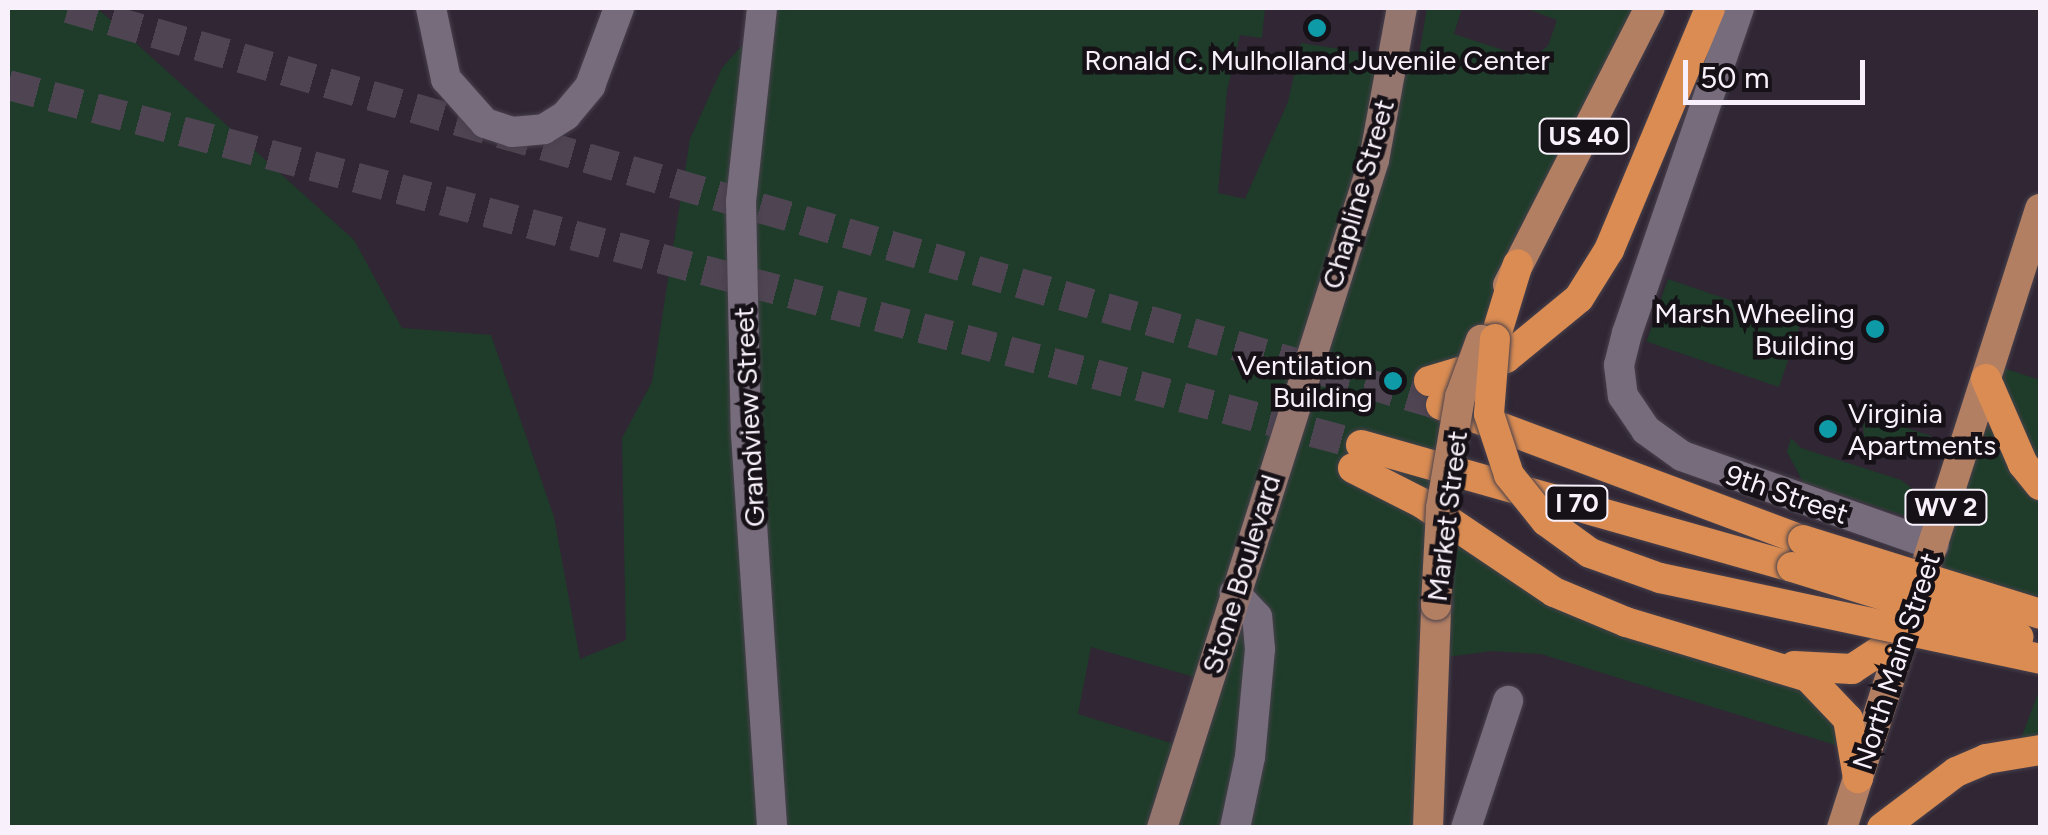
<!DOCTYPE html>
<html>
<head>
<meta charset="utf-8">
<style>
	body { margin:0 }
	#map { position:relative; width:2048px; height:835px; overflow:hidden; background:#302634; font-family:Figtree,sans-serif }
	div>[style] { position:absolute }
	.green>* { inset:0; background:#1e3c29; transform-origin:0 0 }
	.highway-tunnel>* { height:30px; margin-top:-15px; transform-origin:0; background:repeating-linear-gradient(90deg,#4e4452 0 30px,transparent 0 45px) }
	.roads { filter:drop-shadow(0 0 2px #48414c) drop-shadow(0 0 2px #48414c) }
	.street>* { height:30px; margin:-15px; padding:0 15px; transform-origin:15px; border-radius:15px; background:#776c7c }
	.secondary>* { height:30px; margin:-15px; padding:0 15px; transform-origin:15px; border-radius:15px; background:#95766f }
	.primary>* { height:30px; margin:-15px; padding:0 15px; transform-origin:15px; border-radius:15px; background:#b27f63 }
	.highway>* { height:30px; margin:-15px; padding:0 15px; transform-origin:15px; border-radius:15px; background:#da8c52 }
	.bridges { filter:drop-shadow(0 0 2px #48414c) drop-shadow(0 0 2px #48414c) }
	.primary-bridge>* { height:30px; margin:-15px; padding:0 15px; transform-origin:15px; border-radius:15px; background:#b27f63 }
	.highway-bridge>* { height:30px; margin:-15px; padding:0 15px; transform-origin:15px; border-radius:15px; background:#da8c52 }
	.dots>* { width:28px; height:28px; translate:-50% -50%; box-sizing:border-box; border:5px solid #151117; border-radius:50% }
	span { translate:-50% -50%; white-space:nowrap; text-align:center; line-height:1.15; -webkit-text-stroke:9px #151117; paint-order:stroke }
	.shield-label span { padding:2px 8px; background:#151117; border:2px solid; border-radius:8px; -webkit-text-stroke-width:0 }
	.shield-label { font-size:25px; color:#f8f1fb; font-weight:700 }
	.poi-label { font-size:28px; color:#f8f1fb }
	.right { translate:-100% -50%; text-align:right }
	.left { translate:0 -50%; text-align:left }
	.street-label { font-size:28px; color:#f8f1fb }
	.frame { position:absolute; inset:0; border:10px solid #f8f1fb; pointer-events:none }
	.scale { position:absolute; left:1683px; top:60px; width:182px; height:45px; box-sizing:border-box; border:5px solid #f8f1fb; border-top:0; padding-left:12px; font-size:30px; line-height:35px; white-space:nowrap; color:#f8f1fb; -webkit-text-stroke:8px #151117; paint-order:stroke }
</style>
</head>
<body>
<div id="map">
	<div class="green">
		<i style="clip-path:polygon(evenodd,8px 8px,97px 8px,354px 240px,402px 328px,491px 335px,554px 517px,580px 659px,626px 640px,622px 438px,652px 382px,690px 139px,722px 68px,760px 25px,762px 8px,1265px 8px,1262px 38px,1240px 35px,1227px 91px,1218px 193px,1245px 199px,1288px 102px,1301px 43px,1418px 61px,1427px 8px,1462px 8px,1454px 34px,1531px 59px,1548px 46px,1557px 20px,1525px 8px,1650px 8px,1481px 340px,1441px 508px,1518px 569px,1808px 677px,1855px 751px,1541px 654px,1491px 651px,1432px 659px,1428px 827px,8px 827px,8px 8px,1091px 647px,1208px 681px,1187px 748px,1078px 714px,1091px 647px)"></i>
		<i style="left:1668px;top:279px;width:140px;height:66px;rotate:19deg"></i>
		<i style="clip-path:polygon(1991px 364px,2040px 380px,2040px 614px,1923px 576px)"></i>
		<i style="clip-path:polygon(1872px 417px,1931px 436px,1925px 457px,1864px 437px,1863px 425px)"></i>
		<i style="clip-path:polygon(1791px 438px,1801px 448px,1901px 480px,1914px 490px,1905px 516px,1803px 482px,1787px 452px)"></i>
		<i style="clip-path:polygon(2040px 688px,2040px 750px,2016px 752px)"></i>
	</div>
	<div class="highway-tunnel">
		<i style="left:68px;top:8px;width:1429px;rotate:16.13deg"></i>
		<i style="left:8px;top:85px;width:1400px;rotate:14.9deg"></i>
	</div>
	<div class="roads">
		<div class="street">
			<i style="left:431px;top:8px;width:73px;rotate:78.1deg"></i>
			<i style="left:446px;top:79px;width:59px;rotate:48.4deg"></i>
			<i style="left:485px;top:123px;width:28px;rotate:18deg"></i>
			<i style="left:512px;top:132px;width:32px;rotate:-5deg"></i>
			<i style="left:544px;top:129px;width:26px;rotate:-32deg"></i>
			<i style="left:566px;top:115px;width:38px;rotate:-50deg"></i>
			<i style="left:590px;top:86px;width:83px;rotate:-69.6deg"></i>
			<i style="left:762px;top:8px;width:195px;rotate:96.2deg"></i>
			<i style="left:741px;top:202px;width:232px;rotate:88.8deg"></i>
			<i style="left:746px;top:434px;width:395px;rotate:86.2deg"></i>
			<i style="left:1739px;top:8px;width:344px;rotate:109deg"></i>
			<i style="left:1627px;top:333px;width:33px;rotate:104deg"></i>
			<i style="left:1619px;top:365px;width:31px;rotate:83deg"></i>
			<i style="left:1623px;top:396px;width:41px;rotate:55.9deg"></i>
			<i style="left:1646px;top:430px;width:44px;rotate:35.8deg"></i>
			<i style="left:1682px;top:456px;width:267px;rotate:19.5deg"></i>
			<i style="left:1235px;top:828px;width:73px;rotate:-78.1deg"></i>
			<i style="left:1250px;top:757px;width:108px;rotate:-84.7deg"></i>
			<i style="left:1260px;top:649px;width:32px;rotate:-95deg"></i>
			<i style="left:1257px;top:617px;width:33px;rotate:-133deg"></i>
			<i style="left:1466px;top:828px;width:134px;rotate:-71.7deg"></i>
		</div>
		<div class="secondary">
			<i style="left:1162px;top:828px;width:701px;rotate:-72.39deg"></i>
			<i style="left:1374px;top:160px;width:155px;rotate:-79.6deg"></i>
		</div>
		<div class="primary">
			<i style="left:1508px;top:285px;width:311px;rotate:-62.9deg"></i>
			<i style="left:1428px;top:828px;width:223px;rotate:-87.9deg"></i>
			<i style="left:1842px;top:828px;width:650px;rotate:-72.26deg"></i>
		</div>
		<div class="highway">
			<i style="left:1495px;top:339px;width:78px;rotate:-73deg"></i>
			<i style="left:1986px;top:379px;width:93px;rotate:66.5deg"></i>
			<i style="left:2023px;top:464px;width:27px;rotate:51deg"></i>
			<i style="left:1429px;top:381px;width:80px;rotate:-16.6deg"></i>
			<i style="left:1506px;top:358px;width:94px;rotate:-39.4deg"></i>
			<i style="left:1579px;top:298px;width:57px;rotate:-58deg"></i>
			<i style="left:1609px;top:250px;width:262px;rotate:-67.3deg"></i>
			<i style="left:1441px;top:405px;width:386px;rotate:20.5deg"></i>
			<i style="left:1361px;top:445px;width:448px;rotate:15.8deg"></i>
			<i style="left:1353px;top:468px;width:77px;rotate:26.9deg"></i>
			<i style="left:1422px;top:503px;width:159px;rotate:34deg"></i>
			<i style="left:1554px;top:592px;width:78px;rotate:22.6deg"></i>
			<i style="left:1626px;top:622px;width:190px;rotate:16.8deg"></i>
			<i style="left:1808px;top:677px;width:58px;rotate:46.4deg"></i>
			<i style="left:1848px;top:719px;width:60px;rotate:80.4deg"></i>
			<i style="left:1794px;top:666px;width:58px;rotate:3deg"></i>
			<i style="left:1852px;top:669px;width:62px;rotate:-33.2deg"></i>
			<i style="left:1882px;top:828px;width:93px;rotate:-37.1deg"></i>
			<i style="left:1956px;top:772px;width:33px;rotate:-23deg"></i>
			<i style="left:1986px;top:759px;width:55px;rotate:-9.5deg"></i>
		</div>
	</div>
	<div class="bridges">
		<div class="primary-bridge">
			<i style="left:1436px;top:605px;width:97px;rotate:-87deg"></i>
			<i style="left:1441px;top:508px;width:113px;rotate:-80.3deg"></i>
			<i style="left:1460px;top:397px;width:61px;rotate:-69.8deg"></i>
		</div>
		<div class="highway-bridge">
			<i style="left:1495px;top:339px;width:75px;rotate:94.6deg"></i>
			<i style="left:1489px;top:414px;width:64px;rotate:71.8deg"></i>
			<i style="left:1509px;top:475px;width:59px;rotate:51.2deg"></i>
			<i style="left:1546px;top:521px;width:54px;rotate:36deg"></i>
			<i style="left:1590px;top:553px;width:74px;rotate:19.7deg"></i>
			<i style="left:1660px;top:578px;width:389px;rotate:12deg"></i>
			<i style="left:1803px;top:540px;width:248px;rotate:17.3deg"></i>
			<i style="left:1792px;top:567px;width:237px;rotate:17.2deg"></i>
		</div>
	</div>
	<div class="dots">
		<i style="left:1317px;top:28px;background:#0f9aa8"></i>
		<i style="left:1875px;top:329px;background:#0f9aa8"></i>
		<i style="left:1393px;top:381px;background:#0f9aa8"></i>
		<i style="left:1828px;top:429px;background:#0f9aa8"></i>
	</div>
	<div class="shield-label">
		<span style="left:1584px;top:136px">US 40</span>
		<span style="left:1577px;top:503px">I 70</span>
		<span style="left:1946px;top:507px">WV 2</span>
	</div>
	<div class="poi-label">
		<span style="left:1317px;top:60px">Ronald C. Mulholland Juvenile Center</span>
		<span class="right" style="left:1855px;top:329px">Marsh Wheeling<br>Building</span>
		<span class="right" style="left:1373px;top:381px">Ventilation<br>Building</span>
		<span class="left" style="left:1848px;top:429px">Virginia<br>Apartments</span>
	</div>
	<div class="street-label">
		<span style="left:1358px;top:194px;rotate:-74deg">Chapline Street</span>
		<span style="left:749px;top:417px;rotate:-93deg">Grandview Street</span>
		<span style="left:1787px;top:494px;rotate:19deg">9th Street</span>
		<span style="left:1447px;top:516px;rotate:-83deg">Market Street</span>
		<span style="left:1241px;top:574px;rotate:-73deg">Stone Boulevard</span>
		<span style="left:1896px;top:661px;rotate:-72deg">North Main Street</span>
	</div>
	<div class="frame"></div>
	<div class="scale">50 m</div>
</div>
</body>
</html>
